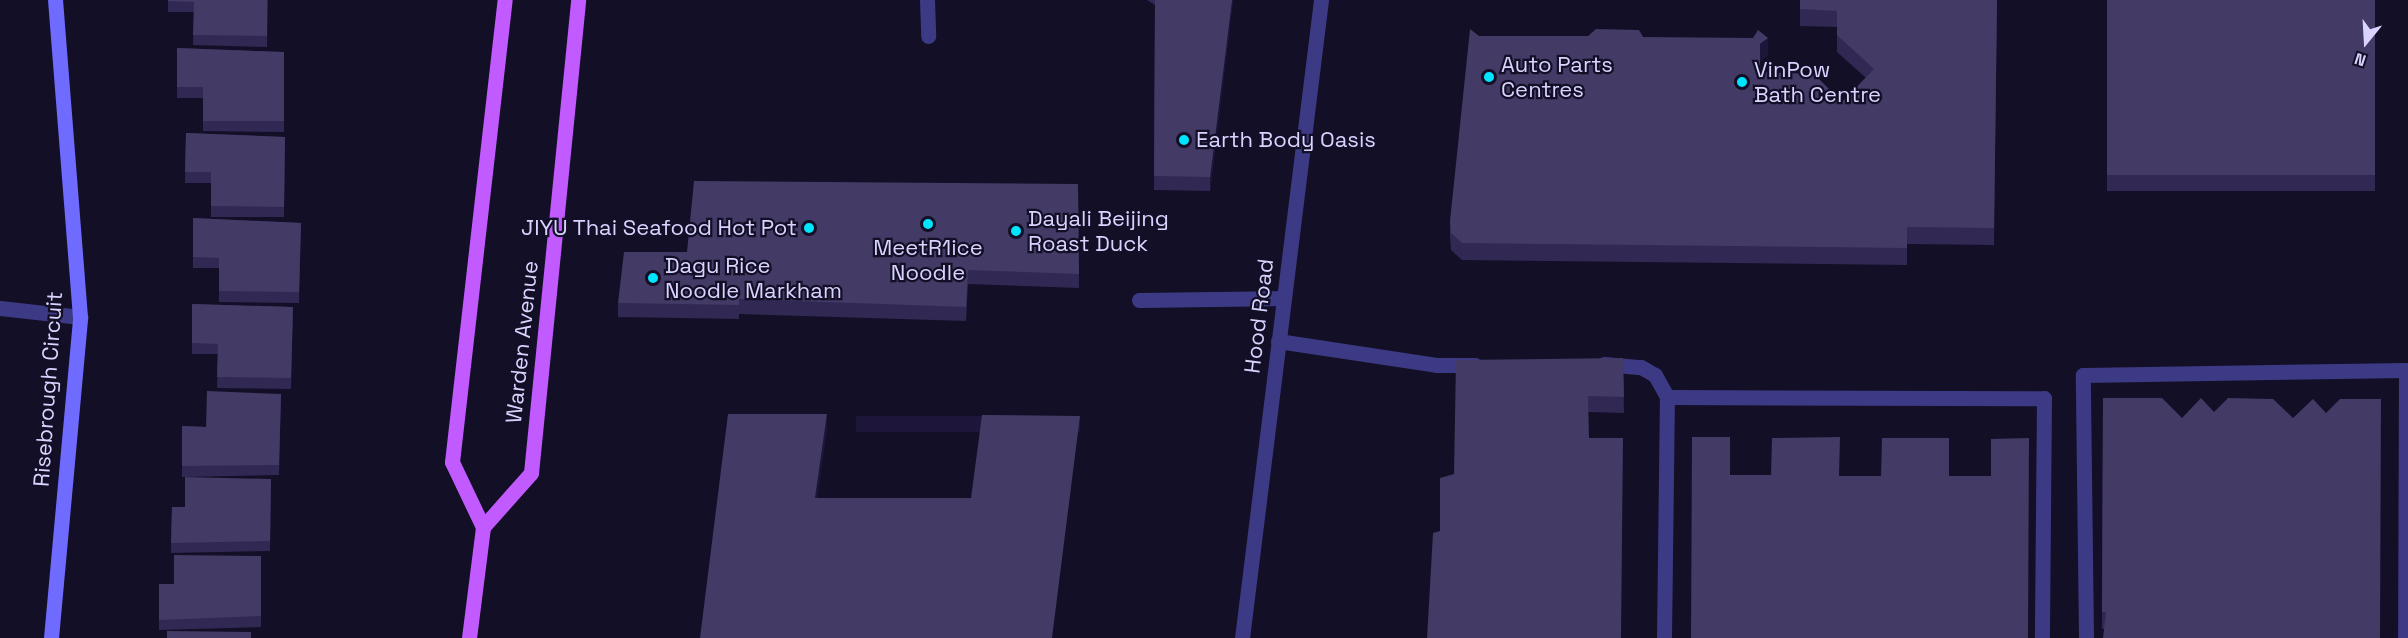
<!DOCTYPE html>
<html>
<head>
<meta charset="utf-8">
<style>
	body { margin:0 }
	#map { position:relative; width:2408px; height:638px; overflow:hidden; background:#130f26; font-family:"Space Grotesk",sans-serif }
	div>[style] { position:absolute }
	.lane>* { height:15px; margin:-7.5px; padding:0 7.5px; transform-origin:7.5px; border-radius:7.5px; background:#3d3a85 }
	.street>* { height:15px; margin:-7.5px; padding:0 7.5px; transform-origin:7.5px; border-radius:7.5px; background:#3d3a85 }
	.secondary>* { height:15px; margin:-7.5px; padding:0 7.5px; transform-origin:7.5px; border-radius:7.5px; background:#6f6bff }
	.primary>* { height:15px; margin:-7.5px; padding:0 7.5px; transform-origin:7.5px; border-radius:7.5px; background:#c25bff }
	.wall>* { inset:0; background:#312854; transform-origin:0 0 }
	.shaded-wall>* { inset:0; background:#1d163a; transform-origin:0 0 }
	.building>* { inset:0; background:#433a66; transform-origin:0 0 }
	.dots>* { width:16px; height:16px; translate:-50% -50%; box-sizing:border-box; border:3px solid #130f26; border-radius:50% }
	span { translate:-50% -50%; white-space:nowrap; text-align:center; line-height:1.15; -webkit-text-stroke:4.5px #130f26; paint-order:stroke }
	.poi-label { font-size:22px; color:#d9d4ff }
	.left { translate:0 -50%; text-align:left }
	.right { translate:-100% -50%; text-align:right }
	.street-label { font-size:22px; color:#d9d4ff }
	.north { position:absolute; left:2336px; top:12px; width:60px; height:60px; -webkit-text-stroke:4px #130f26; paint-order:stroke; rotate:198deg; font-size:16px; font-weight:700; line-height:24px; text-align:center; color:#d9d4ff }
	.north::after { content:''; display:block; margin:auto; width:21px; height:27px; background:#d9d4ff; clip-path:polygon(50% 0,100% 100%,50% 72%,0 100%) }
</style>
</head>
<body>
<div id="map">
	<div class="lane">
		<i style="left:927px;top:0;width:36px;rotate:88deg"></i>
		<i style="left:1139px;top:300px;width:145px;rotate:-0.8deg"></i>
		<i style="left:1278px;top:341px;width:160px;rotate:8.6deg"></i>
		<i style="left:1436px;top:365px;width:39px"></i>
		<i style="left:1604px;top:364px;width:37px;rotate:5deg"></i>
		<i style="left:1641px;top:367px;width:16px;rotate:30deg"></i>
		<i style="left:1655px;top:375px;width:25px;rotate:61deg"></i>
		<i style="left:1664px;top:638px;width:241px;rotate:-89.3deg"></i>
		<i style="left:1667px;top:397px;width:377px;rotate:0.2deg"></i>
		<i style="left:2044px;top:398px;width:240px;rotate:90.5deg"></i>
		<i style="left:2086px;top:638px;width:263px;rotate:-90.7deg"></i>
		<i style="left:2083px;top:375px;width:323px;rotate:-0.9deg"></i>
		<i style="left:2406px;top:370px;width:268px;rotate:90.2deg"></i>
	</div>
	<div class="street">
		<i style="left:0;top:308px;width:81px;rotate:6.4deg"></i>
		<i style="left:1242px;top:638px;width:643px;rotate:-82.94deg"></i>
	</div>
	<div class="secondary">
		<i style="left:51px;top:638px;width:322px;rotate:-84.8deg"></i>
		<i style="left:80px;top:317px;width:318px;rotate:-94.5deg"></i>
	</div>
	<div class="primary">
		<i style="left:483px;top:527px;width:72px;rotate:-48.4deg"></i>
		<i style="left:531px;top:473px;width:475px;rotate:-84.3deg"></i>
		<i style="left:469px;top:638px;width:112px;rotate:-82.8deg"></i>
		<i style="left:483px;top:527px;width:72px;rotate:-115.5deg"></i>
		<i style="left:452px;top:462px;width:465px;rotate:-83.5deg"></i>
	</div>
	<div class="wall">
		<i style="clip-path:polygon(168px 0,268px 0,267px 47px,193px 45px,194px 12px,168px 12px)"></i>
		<i style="clip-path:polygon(1147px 0,1233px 0,1210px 191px,1154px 190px,1155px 5px)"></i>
		<i style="clip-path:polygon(1997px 0,1994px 245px,1907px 244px,1907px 265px,1462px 260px,1451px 250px,1450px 237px,1450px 221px,1479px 36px,1643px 37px,1768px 55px,1760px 61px,1760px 72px,1842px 102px,1866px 78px,1837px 52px,1837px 27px,1800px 26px,1800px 9px)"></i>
		<i style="left:2107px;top:0;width:268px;height:191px"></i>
		<i style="clip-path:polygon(177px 48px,284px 52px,284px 132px,203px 131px,203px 98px,177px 98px)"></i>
		<i style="clip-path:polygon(186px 133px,285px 137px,284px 217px,211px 217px,211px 183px,185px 183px)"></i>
		<i style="clip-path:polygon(1078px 184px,1079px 288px,968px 284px,966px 321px,739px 314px,739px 319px,618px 317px,618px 303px,687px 252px)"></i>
		<i style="clip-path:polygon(193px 218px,301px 223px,299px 303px,219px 302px,219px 268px,193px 268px)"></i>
		<i style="clip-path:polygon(192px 304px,293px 307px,291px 389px,217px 388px,218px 354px,192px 354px)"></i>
		<i style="clip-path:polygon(1623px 358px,1624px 413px,1589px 412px,1440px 531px,1454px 474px)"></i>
		<i style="clip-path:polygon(281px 394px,279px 475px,182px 477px,182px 426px,206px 427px)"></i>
		<i style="clip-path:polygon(2103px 398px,2182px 418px,2104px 629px,2102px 629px)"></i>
		<i style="clip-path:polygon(271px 479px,270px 551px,171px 553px,172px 507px,185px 507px)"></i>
		<i style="clip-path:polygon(261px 556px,261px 627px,159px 630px,159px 584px,174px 584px)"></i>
	</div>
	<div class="shaded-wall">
		<i style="clip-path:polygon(1232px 0,1233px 0,1210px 191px,1210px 177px)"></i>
		<i style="clip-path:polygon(1768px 38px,1768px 55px,1760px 61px,1760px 88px,1760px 44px)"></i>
		<i style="clip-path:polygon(827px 414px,827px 430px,815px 514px,815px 498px)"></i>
		<i style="left:1080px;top:416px;width:16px;height:224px;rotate:90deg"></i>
	</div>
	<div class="building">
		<i style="clip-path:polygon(168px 0,267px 0,267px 36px,193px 35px,194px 2px,168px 1px)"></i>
		<i style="clip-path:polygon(1155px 0,1232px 0,1210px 177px,1154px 176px)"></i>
		<i style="clip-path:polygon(1800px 0,1997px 0,1994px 228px,1907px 227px,1907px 248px,1462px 243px,1451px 233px,1450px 221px,1470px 29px,1479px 36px,1588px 36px,1596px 29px,1639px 30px,1643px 37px,1753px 38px,1758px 30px,1768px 38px,1760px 44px,1760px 72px,1814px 74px,1842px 102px,1874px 69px,1837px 35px,1837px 11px,1800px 9px)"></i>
		<i style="left:2107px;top:0;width:268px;height:175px"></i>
		<i style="clip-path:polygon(177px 48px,284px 52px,284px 121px,203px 121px,203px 87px,177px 87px)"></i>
		<i style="clip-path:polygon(186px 133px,285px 137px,284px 207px,211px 206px,211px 172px,185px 172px)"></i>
		<i style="clip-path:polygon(694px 181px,1078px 184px,1079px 274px,968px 270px,966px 307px,739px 299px,739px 305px,618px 303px,624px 252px,687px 252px)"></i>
		<i style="clip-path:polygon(193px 218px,301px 223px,299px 292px,219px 291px,219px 258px,193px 257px)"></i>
		<i style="clip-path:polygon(192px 304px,293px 307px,291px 378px,217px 377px,218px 344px,192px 343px)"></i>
		<i style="clip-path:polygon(1623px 358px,1624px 397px,1588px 396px,1589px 438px,1623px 438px,1621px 638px,1427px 638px,1433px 533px,1440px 531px,1440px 478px,1454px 474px,1456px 360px)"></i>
		<i style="clip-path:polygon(207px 391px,281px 394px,279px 465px,182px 466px,182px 426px,206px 427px)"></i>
		<i style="clip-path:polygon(2103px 398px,2162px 398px,2182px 418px,2201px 398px,2214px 412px,2228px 398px,2273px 399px,2293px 418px,2313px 399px,2326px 413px,2340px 399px,2381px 399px,2380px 638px,2103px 638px,2106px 612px,2102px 612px)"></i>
		<i style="clip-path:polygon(728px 414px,827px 414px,815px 498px,971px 498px,982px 415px,1080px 416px,1052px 638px,700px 638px)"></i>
		<i style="clip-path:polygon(1692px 437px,1730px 437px,1730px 475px,1771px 475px,1772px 438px,1840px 437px,1839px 476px,1881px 476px,1882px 438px,1949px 438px,1949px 476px,1991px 476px,1991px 439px,2029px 438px,2028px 638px,1691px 638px)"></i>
		<i style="clip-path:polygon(185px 477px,271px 479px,270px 541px,171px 543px,172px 507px,185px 507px)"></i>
		<i style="clip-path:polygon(174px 555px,261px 556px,261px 616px,159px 620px,159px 584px,174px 584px)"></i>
		<i style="clip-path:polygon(167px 631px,251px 632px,251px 638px,167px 638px)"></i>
	</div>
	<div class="dots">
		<i style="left:1489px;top:77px;background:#00e5ff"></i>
		<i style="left:1742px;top:82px;background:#00e5ff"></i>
		<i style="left:1184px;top:140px;background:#00e5ff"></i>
		<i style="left:928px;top:224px;background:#00e5ff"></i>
		<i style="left:809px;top:228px;background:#00e5ff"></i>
		<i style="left:1016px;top:231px;background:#00e5ff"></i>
		<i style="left:653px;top:278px;background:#00e5ff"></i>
	</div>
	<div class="poi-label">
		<span class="left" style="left:1501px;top:77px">Auto Parts<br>Centres</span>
		<span class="left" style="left:1754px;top:82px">VinPow<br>Bath Centre</span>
		<span class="left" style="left:1196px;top:140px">Earth Body Oasis</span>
		<span class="left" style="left:1028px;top:231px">Dayali Beijing<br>Roast Duck</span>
		<span class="right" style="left:797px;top:228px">JIYU Thai Seafood Hot Pot</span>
		<span style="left:928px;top:260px">MeetR1ice<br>Noodle</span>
		<span class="left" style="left:665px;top:278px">Dagu Rice<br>Noodle Markham</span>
	</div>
	<div class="street-label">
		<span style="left:1259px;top:316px;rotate:-83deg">Hood Road</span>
		<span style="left:522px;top:342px;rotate:-84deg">Warden Avenue</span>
		<span style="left:48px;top:389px;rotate:-86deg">Risebrough Circuit</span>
	</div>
	<div class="north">N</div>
</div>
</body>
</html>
